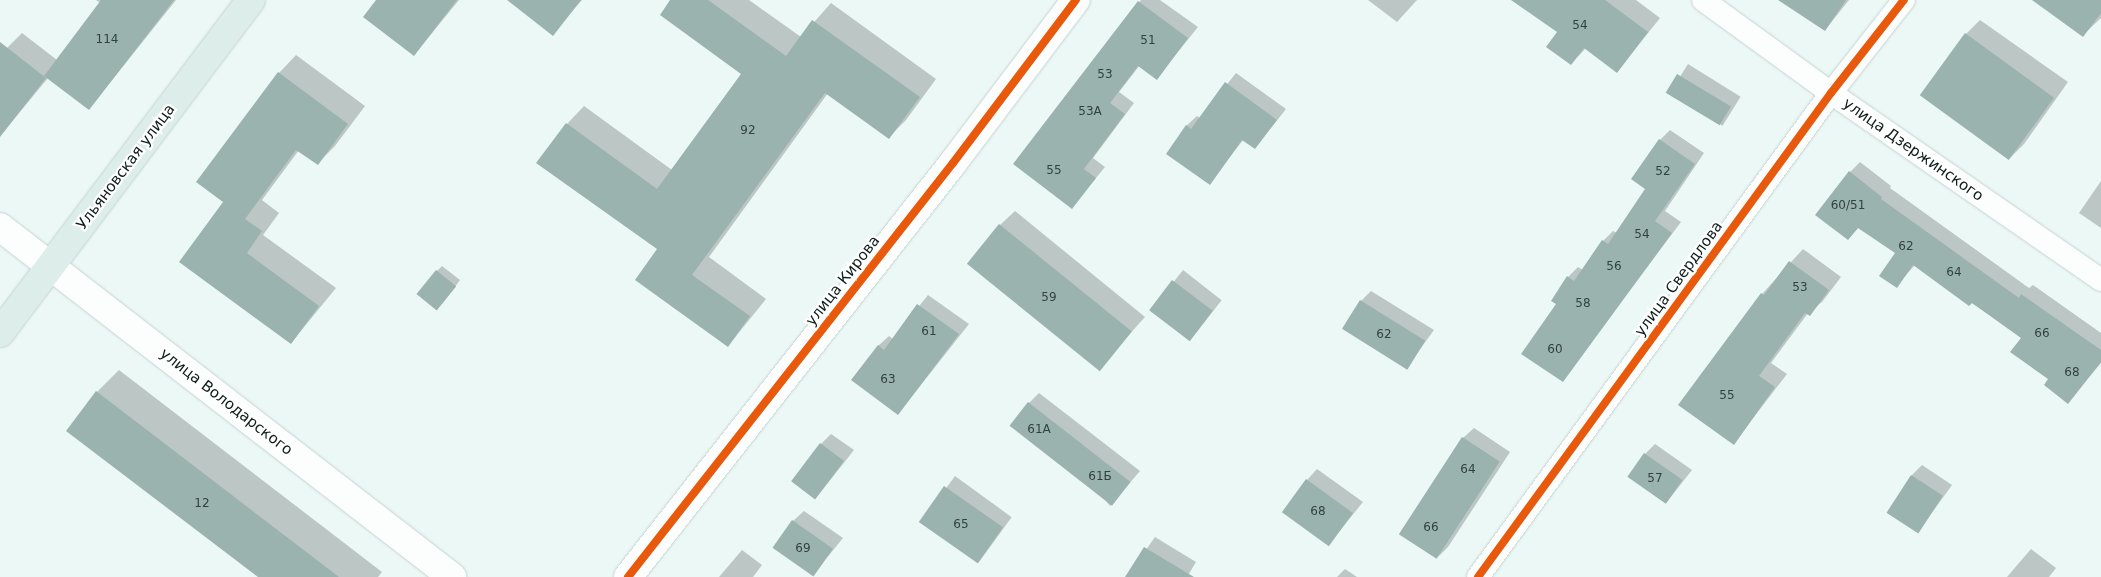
<!DOCTYPE html>
<html>
<head>
<meta charset="utf-8">
<style>
	body { margin:0 }
	#map { position:relative; width:2101px; height:577px; overflow:hidden; background:#ebf8f5; font-family:"DejaVu Sans",sans-serif }
	div>[style] { position:absolute }
	.shadow>* { inset:0; background:#0003; transform-origin:0 0 }
	.building>* { inset:0; background:#9bb3af; transform-origin:0 0 }
	.roads { filter:drop-shadow(0 0 1px #c6d3d0) drop-shadow(0 0 1px #c6d3d0) }
	.minor>* { height:22px; margin:-11px; padding:0 11px; transform-origin:11px; border-radius:11px; background:#fcfefe }
	.tertiary>* { height:28px; margin:-14px; padding:0 14px; transform-origin:14px; border-radius:14px; background:#fcfefe }
	.secondary>* { height:28px; margin:-14px; padding:0 14px; transform-origin:14px; border-radius:14px; background:#fcfefe }
	.primary>* { height:28px; margin:-14px; padding:0 14px; transform-origin:14px; border-radius:14px; background:#dcedea }
	.cycleway>* { height:8px; margin:-4px; padding:0 4px; transform-origin:4px; border-radius:4px; background:#e8590c }
	span { translate:-50% -50%; white-space:nowrap; text-align:center; line-height:1.15; -webkit-text-stroke:4.5px #fff; paint-order:stroke }
	.number-label { font-size:12px; color:#30423e }
	.number-label span { -webkit-text-stroke-width:0 }
	.street-label { font-size:15px; color:#0d1d19 }
</style>
</head>
<body>
<div id="map">
	<div class="shadow">
		<i style="clip-path:polygon(96px 0,176px 0,89px 109px,48px 78px,0 136px,0 44px,6px 49px,22px 33px,57px 60px,100px 3px)"></i>
		<i style="clip-path:polygon(377px 0,459px 0,414px 55px)"></i>
		<i style="clip-path:polygon(514px 0,582px 0,552px 34px)"></i>
		<i style="clip-path:polygon(672px 0,749px 0,801px 37px,831px 3px,936px 79px,906px 120px,889px 137px,828px 93px,709px 257px,766px 299px,728px 346px,567px 124px,584px 106px,672px 170px,742px 73px)"></i>
		<i style="clip-path:polygon(1141px 0,1160px 0,1198px 27px,1157px 78px,1140px 65px,1119px 92px,1134px 103px,1093px 158px,1105px 167px,1072px 207px,1015px 164px)"></i>
		<i style="clip-path:polygon(1368px 0,1417px 0,1397px 22px)"></i>
		<i style="clip-path:polygon(1514px 0,1636px 0,1660px 18px,1617px 72px,1586px 48px,1571px 64px,1558px 32px)"></i>
		<i style="clip-path:polygon(1779px 0,1849px 0,1825px 30px)"></i>
		<i style="clip-path:polygon(2034px 0,2101px 0,2101px 18px,2083px 35px)"></i>
		<i style="clip-path:polygon(1980px 20px,2068px 82px,2024px 144px,2010px 158px,1966px 34px)"></i>
		<i style="clip-path:polygon(296px 55px,365px 106px,335px 146px,317px 164px,299px 150px,262px 200px,279px 213px,263px 235px,336px 288px,291px 343px,180px 262px,225px 202px,279px 73px)"></i>
		<i style="left:1688px;top:64px;width:62px;height:34px;rotate:32deg"></i>
		<i style="clip-path:polygon(1236px 73px,1286px 109px,1255px 148px,1243px 140px,1210px 183px,1186px 126px,1197px 116px,1200px 118px)"></i>
		<i style="clip-path:polygon(1670px 130px,1704px 153px,1665px 211px,1681px 222px,1562px 381px,1558px 304px,1568px 277px,1578px 267px,1583px 270px,1603px 241px,1613px 231px,1617px 233px,1647px 189px,1660px 140px)"></i>
		<i style="clip-path:polygon(1860px 162px,1891px 186px,1890px 188px,2029px 288px,2033px 285px,2101px 333px,2101px 363px,2068px 402px,2023px 337px,1915px 265px,1896px 286px,1896px 252px,1859px 227px,1848px 239px,1850px 172px)"></i>
		<i style="clip-path:polygon(2101px 181px,2101px 228px,2079px 213px)"></i>
		<i style="clip-path:polygon(1015px 211px,1145px 317px,1098px 369px,1000px 225px)"></i>
		<i style="clip-path:polygon(1803px 249px,1841px 277px,1822px 302px,1808px 313px,1771px 363px,1787px 374px,1734px 443px,1762px 294px)"></i>
		<i style="clip-path:polygon(442px 266px,460px 280px,442px 304px,437px 271px)"></i>
		<i style="left:1183px;top:270px;width:49px;height:52px;rotate:38deg"></i>
		<i style="clip-path:polygon(1371px 291px,1434px 330px,1407px 367px,1361px 301px)"></i>
		<i style="clip-path:polygon(928px 295px,969px 324px,898px 414px,878px 346px,889px 336px,893px 339px)"></i>
		<i style="clip-path:polygon(119px 370px,382px 572px,378px 577px,260px 577px,97px 392px)"></i>
		<i style="clip-path:polygon(1039px 393px,1140px 471px,1110px 506px,1029px 403px)"></i>
		<i style="clip-path:polygon(1474px 428px,1510px 452px,1448px 547px,1438px 557px,1463px 438px)"></i>
		<i style="clip-path:polygon(831px 434px,854px 450px,816px 498px,821px 444px)"></i>
		<i style="clip-path:polygon(1655px 444px,1692px 470px,1666px 503px,1645px 454px)"></i>
		<i style="clip-path:polygon(1922px 465px,1952px 485px,1918px 532px,1912px 475px)"></i>
		<i style="clip-path:polygon(1317px 469px,1363px 502px,1330px 543px,1307px 480px)"></i>
		<i style="left:955px;top:476px;width:70px;height:57px;rotate:36deg"></i>
		<i style="clip-path:polygon(804px 511px,843px 538px,813px 575px,793px 521px)"></i>
		<i style="clip-path:polygon(1155px 537px,1196px 562px,1187px 577px,1127px 577px)"></i>
		<i style="clip-path:polygon(2031px 549px,2056px 568px,2049px 577px,2007px 577px)"></i>
		<i style="clip-path:polygon(742px 550px,762px 565px,753px 577px,719px 577px)"></i>
		<i style="clip-path:polygon(1345px 569px,1357px 577px,1337px 577px)"></i>
	</div>
	<div class="building">
		<i style="clip-path:polygon(101px 0,174px 0,89px 110px,44px 76px)"></i>
		<i style="clip-path:polygon(376px 0,457px 0,414px 56px,363px 17px)"></i>
		<i style="clip-path:polygon(507px 0,581px 0,553px 36px)"></i>
		<i style="clip-path:polygon(670px 0,708px 0,786px 56px,812px 20px,920px 97px,889px 139px,825px 93px,692px 275px,750px 316px,728px 347px,635px 280px,657px 249px,536px 163px,566px 123px,657px 189px,741px 74px,660px 15px)"></i>
		<i style="clip-path:polygon(1511px 0,1605px 0,1648px 32px,1617px 73px,1584px 48px,1571px 65px,1546px 47px,1557px 32px)"></i>
		<i style="clip-path:polygon(1778px 0,1846px 0,1825px 31px)"></i>
		<i style="clip-path:polygon(2032px 0,2101px 0,2101px 13px,2083px 37px)"></i>
		<i style="clip-path:polygon(1138px 1px,1188px 38px,1157px 80px,1138px 66px,1110px 103px,1125px 114px,1084px 169px,1096px 178px,1072px 209px,1013px 164px)"></i>
		<i style="left:1965px;top:33px;width:110px;height:77px;rotate:36deg"></i>
		<i style="clip-path:polygon(0 42px,46px 78px,0 137px)"></i>
		<i style="clip-path:polygon(278px 72px,348px 124px,318px 165px,296px 150px,245px 219px,262px 231px,247px 253px,319px 306px,291px 344px,179px 262px,223px 202px,196px 182px)"></i>
		<i style="left:1677px;top:74px;width:63px;height:22px;rotate:31deg"></i>
		<i style="clip-path:polygon(1225px 82px,1277px 120px,1255px 149px,1242px 140px,1210px 185px,1166px 154px,1186px 125px,1191px 129px)"></i>
		<i style="clip-path:polygon(1659px 139px,1695px 164px,1655px 221px,1672px 233px,1563px 382px,1521px 354px,1556px 304px,1551px 301px,1567px 276px,1574px 281px,1602px 240px,1608px 244px,1645px 189px,1631px 179px)"></i>
		<i style="clip-path:polygon(1849px 171px,1882px 197px,1881px 199px,2019px 298px,2021px 294px,2101px 350px,2101px 362px,2068px 404px,2044px 385px,2048px 379px,2010px 352px,2021px 338px,1972px 303px,1969px 306px,1913px 265px,1897px 288px,1879px 276px,1895px 253px,1858px 228px,1848px 240px,1815px 215px)"></i>
		<i style="left:999px;top:224px;width:171px;height:51px;rotate:39deg"></i>
		<i style="clip-path:polygon(1789px 261px,1829px 290px,1810px 316px,1805px 313px,1759px 376px,1775px 387px,1734px 445px,1678px 405px,1761px 293px,1764px 295px)"></i>
		<i style="left:436px;top:270px;width:26px;height:31px;rotate:39deg"></i>
		<i style="left:1172px;top:280px;width:51px;height:38px;rotate:37deg"></i>
		<i style="left:1360px;top:300px;width:77px;height:34px;rotate:32deg"></i>
		<i style="clip-path:polygon(917px 304px,959px 334px,898px 415px,851px 380px,878px 345px,884px 350px)"></i>
		<i style="clip-path:polygon(96px 391px,339px 577px,258px 577px,66px 431px)"></i>
		<i style="left:1028px;top:402px;width:130px;height:30px;rotate:38deg"></i>
		<i style="left:1462px;top:437px;width:45px;height:116px;rotate:33deg"></i>
		<i style="left:820px;top:443px;width:30px;height:48px;rotate:37deg"></i>
		<i style="left:1644px;top:453px;width:47px;height:29px;rotate:35deg"></i>
		<i style="left:1911px;top:475px;width:38px;height:45px;rotate:33deg"></i>
		<i style="left:1306px;top:479px;width:58px;height:41px;rotate:36deg"></i>
		<i style="left:944px;top:486px;width:72px;height:44px;rotate:35deg"></i>
		<i style="left:792px;top:520px;width:50px;height:34px;rotate:35deg"></i>
		<i style="clip-path:polygon(1144px 547px,1194px 577px,1125px 577px)"></i>
	</div>
	<div class="roads">
		<div class="minor">
			<i style="left:1703px;top:0;width:158px;rotate:36deg"></i>
			<i style="left:1831px;top:93px;width:328px;rotate:34.7deg"></i>
			<i style="left:1478px;top:577px;width:599px;rotate:-53.9deg"></i>
			<i style="left:1831px;top:93px;width:118px;rotate:-51.9deg"></i>
		</div>
		<div class="tertiary">
			<i style="left:628px;top:577px;width:526px;rotate:-51.87deg"></i>
			<i style="left:953px;top:163px;width:204px;rotate:-53deg"></i>
		</div>
		<div class="secondary">
			<i style="left:0;top:227px;width:572px;rotate:37.75deg"></i>
		</div>
		<div class="primary">
			<i style="left:0;top:333px;width:417px;rotate:-53deg"></i>
		</div>
	</div>
	<div class="cycleway">
		<i style="left:628px;top:577px;width:526px;rotate:-51.87deg"></i>
		<i style="left:953px;top:163px;width:204px;rotate:-53deg"></i>
		<i style="left:1478px;top:577px;width:599px;rotate:-53.9deg"></i>
		<i style="left:1831px;top:93px;width:118px;rotate:-51.9deg"></i>
	</div>
	<div class="number-label">
		<span style="left:1580px;top:26px">54</span>
		<span style="left:107px;top:40px">114</span>
		<span style="left:1148px;top:41px">51</span>
		<span style="left:1105px;top:75px">53</span>
		<span style="left:1090px;top:112px">53А</span>
		<span style="left:748px;top:131px">92</span>
		<span style="left:1054px;top:171px">55</span>
		<span style="left:1663px;top:172px">52</span>
		<span style="left:1848px;top:206px">60/51</span>
		<span style="left:1642px;top:235px">54</span>
		<span style="left:1906px;top:247px">62</span>
		<span style="left:1614px;top:267px">56</span>
		<span style="left:1954px;top:273px">64</span>
		<span style="left:1800px;top:288px">53</span>
		<span style="left:1049px;top:298px">59</span>
		<span style="left:1583px;top:304px">58</span>
		<span style="left:929px;top:332px">61</span>
		<span style="left:2042px;top:334px">66</span>
		<span style="left:1384px;top:335px">62</span>
		<span style="left:1555px;top:350px">60</span>
		<span style="left:2072px;top:373px">68</span>
		<span style="left:888px;top:380px">63</span>
		<span style="left:1727px;top:396px">55</span>
		<span style="left:1039px;top:430px">61А</span>
		<span style="left:1468px;top:470px">64</span>
		<span style="left:1100px;top:477px">61Б</span>
		<span style="left:1655px;top:479px">57</span>
		<span style="left:202px;top:504px">12</span>
		<span style="left:1318px;top:512px">68</span>
		<span style="left:961px;top:525px">65</span>
		<span style="left:1431px;top:528px">66</span>
		<span style="left:803px;top:549px">69</span>
	</div>
	<div class="street-label">
		<span style="left:1913px;top:150px;rotate:35deg">улица Дзержинского</span>
		<span style="left:126px;top:167px;rotate:-53deg">Ульяновская улица</span>
		<span style="left:1679px;top:279px;rotate:-54deg">улица Свердлова</span>
		<span style="left:843px;top:281px;rotate:-52deg">улица Кирова</span>
		<span style="left:226px;top:402px;rotate:38deg">улица Володарского</span>
	</div>
</div>
</body>
</html>
